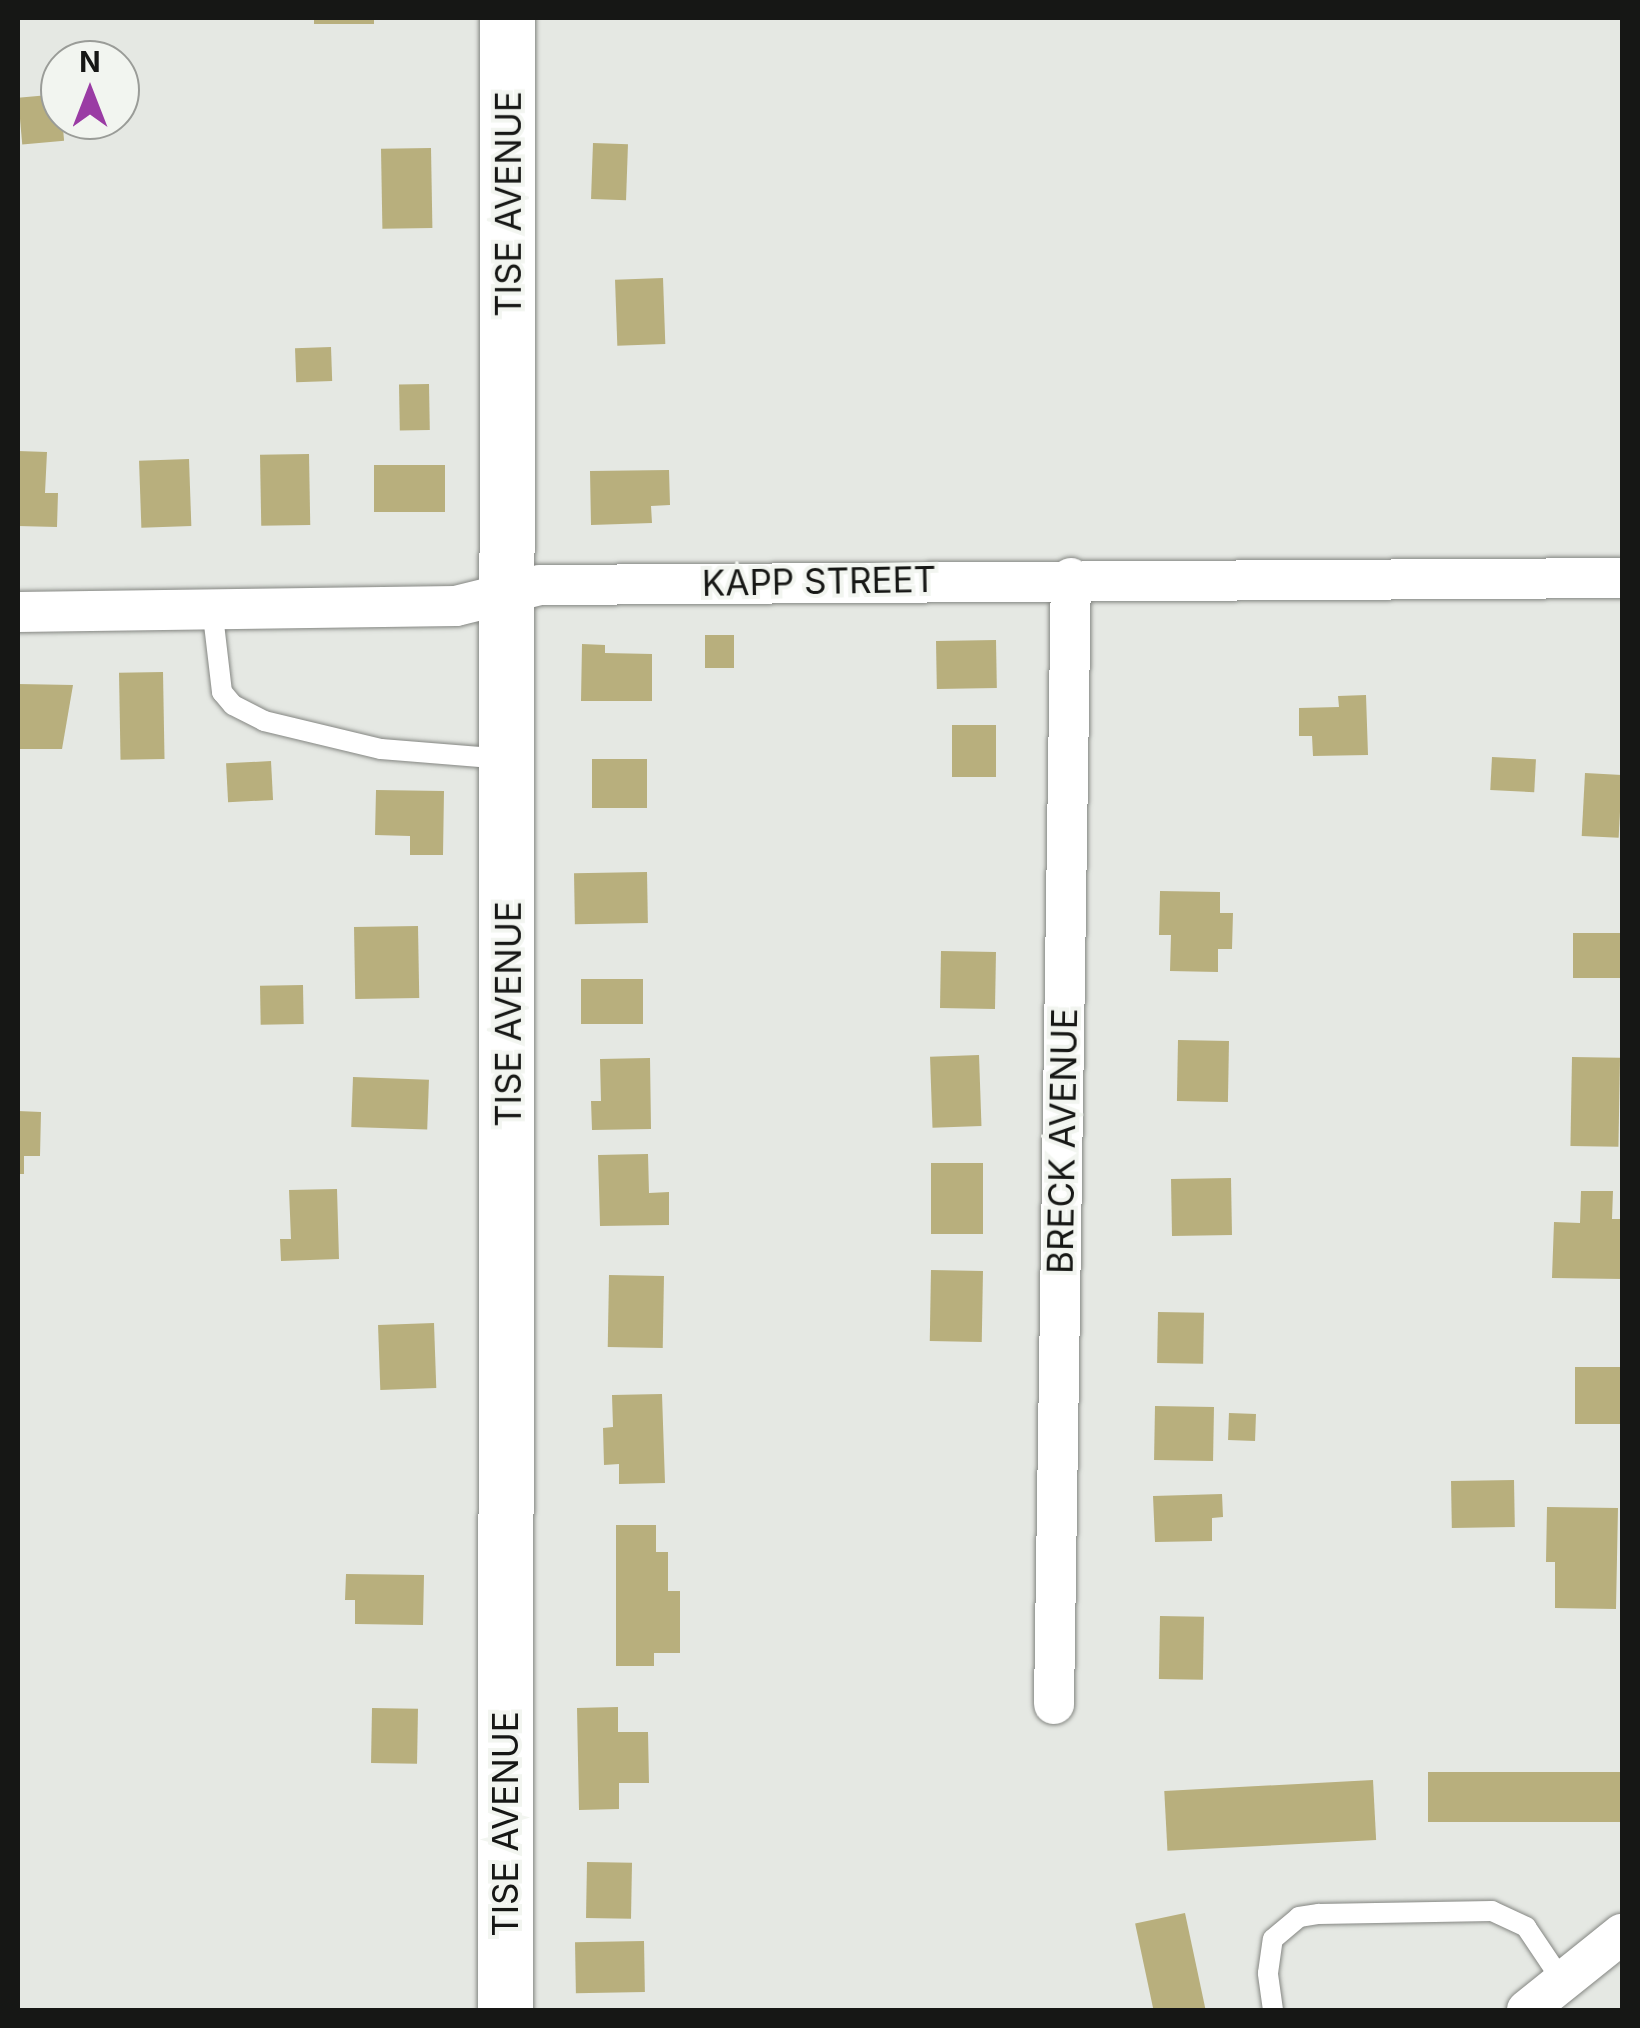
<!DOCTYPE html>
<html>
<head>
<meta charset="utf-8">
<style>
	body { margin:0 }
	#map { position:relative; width:1640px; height:2028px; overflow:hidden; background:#e5e8e3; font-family:Inter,sans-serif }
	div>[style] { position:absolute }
	.building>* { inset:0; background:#b8af7d; transform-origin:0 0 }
	.roads { filter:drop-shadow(0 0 2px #848682) drop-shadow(0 0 2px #848682) }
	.lane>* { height:20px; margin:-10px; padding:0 10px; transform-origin:10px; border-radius:10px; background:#fff }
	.street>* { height:40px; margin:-20px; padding:0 20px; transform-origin:20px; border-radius:20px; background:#fff }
	.secondary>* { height:55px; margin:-27.5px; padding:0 27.5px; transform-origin:27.5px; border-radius:27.5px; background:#fff }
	span { translate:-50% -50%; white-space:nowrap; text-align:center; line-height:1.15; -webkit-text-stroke:8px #f2f5f0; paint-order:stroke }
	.street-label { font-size:35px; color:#161715 }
	.frame { position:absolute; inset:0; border:20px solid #161715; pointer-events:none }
	.north { position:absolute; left:40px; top:40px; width:100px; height:100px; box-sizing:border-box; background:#f2f5f0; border:2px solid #9a9c98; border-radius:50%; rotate:0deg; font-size:28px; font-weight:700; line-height:40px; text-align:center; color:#161715 }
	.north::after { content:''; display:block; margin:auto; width:35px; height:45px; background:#9a3ba4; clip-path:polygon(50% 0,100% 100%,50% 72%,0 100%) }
</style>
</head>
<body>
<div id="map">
	<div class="building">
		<i style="left:314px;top:18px;width:60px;height:6px"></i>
		<i style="left:60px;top:94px;width:47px;height:42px;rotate:85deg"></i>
		<i style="left:593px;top:143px;width:35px;height:56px;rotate:2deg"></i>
		<i style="left:431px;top:148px;width:80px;height:50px;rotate:89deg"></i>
		<i style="left:663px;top:278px;width:66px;height:48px;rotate:88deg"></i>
		<i style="left:331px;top:347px;width:34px;height:36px;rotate:88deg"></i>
		<i style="left:429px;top:384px;width:46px;height:30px;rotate:89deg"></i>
		<i style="clip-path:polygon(18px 451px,47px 452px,45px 493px,58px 493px,57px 527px,18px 526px)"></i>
		<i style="left:309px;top:454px;width:71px;height:49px;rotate:89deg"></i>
		<i style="left:189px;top:459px;width:67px;height:50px;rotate:88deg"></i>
		<i style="left:445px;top:465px;width:47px;height:71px;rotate:90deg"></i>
		<i style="clip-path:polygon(669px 470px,670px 505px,651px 506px,652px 523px,591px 525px,590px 471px)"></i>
		<i style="left:705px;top:635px;width:29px;height:33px"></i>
		<i style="left:996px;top:640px;width:48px;height:60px;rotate:89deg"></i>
		<i style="clip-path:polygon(582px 644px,605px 645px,605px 653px,652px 654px,652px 701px,581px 701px)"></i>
		<i style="left:163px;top:672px;width:87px;height:44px;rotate:89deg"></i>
		<i style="clip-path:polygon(18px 684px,73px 685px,62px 749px,18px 749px)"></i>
		<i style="clip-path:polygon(1366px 695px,1368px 755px,1313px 756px,1312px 736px,1299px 736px,1299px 708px,1339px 707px,1338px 696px)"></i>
		<i style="left:952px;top:725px;width:44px;height:52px"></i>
		<i style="left:1492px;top:757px;width:44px;height:33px;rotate:3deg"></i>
		<i style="left:592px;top:759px;width:55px;height:49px"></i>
		<i style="left:271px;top:761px;width:39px;height:45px;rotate:87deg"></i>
		<i style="left:1585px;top:773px;width:37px;height:63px;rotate:3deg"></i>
		<i style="clip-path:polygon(376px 790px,444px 791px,443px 855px,410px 855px,410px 836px,375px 835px)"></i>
		<i style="left:647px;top:872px;width:51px;height:73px;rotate:89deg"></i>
		<i style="clip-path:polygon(1160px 891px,1220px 892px,1220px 913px,1233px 913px,1232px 949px,1218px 949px,1218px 972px,1170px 971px,1171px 935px,1159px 935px)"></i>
		<i style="left:418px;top:926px;width:72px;height:64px;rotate:89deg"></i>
		<i style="left:1622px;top:933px;width:45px;height:49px;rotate:90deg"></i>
		<i style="left:941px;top:951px;width:55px;height:57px;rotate:1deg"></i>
		<i style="left:581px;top:979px;width:62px;height:45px"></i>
		<i style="left:303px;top:985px;width:39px;height:43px;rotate:89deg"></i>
		<i style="left:1178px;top:1040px;width:51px;height:61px;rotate:1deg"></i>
		<i style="left:979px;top:1055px;width:71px;height:49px;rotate:88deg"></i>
		<i style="left:1572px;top:1057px;width:48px;height:89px;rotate:1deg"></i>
		<i style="clip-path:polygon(650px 1058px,651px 1129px,592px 1130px,591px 1101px,601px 1101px,600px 1059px)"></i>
		<i style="left:353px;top:1077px;width:76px;height:50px;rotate:2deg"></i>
		<i style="clip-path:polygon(18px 1111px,41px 1112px,40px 1156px,24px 1156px,24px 1174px,18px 1174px)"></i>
		<i style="clip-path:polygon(648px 1154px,649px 1193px,669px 1192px,669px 1225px,600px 1226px,598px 1155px)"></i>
		<i style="left:931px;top:1163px;width:52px;height:71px"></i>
		<i style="left:1231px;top:1178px;width:57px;height:60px;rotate:89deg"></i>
		<i style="clip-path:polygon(337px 1189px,339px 1259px,281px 1261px,280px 1239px,291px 1239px,289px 1190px)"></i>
		<i style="clip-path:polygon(1581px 1191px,1613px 1191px,1612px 1219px,1622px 1219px,1622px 1279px,1552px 1278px,1554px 1222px,1580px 1223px)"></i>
		<i style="left:931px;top:1270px;width:52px;height:71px;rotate:1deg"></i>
		<i style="left:609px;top:1275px;width:55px;height:72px;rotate:1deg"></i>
		<i style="left:1158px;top:1312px;width:46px;height:51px;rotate:1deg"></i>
		<i style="left:434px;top:1323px;width:65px;height:56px;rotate:88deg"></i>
		<i style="left:1575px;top:1367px;width:47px;height:57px"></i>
		<i style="clip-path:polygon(662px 1394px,665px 1483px,619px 1484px,619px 1464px,604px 1465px,603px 1428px,613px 1427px,612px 1395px)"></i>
		<i style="left:1155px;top:1406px;width:59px;height:54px;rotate:1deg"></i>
		<i style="left:1229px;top:1413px;width:27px;height:27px;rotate:2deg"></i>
		<i style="left:1514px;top:1480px;width:47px;height:63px;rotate:89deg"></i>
		<i style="clip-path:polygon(1222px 1494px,1223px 1517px,1212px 1518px,1212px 1541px,1155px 1542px,1153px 1496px)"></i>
		<i style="clip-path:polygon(1547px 1507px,1618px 1508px,1616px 1609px,1555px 1608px,1555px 1562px,1546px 1562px)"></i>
		<i style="clip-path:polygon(616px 1525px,656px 1525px,656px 1552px,668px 1552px,668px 1591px,680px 1591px,680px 1653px,654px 1653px,654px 1666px,616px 1666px)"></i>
		<i style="clip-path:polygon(346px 1574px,424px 1575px,423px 1625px,355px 1624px,355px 1600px,345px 1600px)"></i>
		<i style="left:1160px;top:1616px;width:44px;height:63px;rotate:1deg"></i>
		<i style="clip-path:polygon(618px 1707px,618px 1732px,648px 1732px,649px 1783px,619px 1783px,619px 1809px,579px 1810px,577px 1708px)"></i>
		<i style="left:372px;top:1708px;width:46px;height:55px;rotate:1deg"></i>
		<i style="left:1622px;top:1772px;width:50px;height:194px;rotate:90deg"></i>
		<i style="left:1373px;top:1780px;width:60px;height:209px;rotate:87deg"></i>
		<i style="left:587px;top:1862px;width:45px;height:56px;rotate:1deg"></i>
		<i style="left:1185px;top:1913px;width:99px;height:51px;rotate:78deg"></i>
		<i style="left:644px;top:1941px;width:51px;height:69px;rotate:89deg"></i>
	</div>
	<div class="roads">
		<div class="lane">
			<i style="left:212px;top:607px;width:86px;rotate:83.3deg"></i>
			<i style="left:222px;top:692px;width:17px;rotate:50deg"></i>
			<i style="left:233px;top:705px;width:35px;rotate:27deg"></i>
			<i style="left:264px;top:721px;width:120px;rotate:13.5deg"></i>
			<i style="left:381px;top:749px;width:124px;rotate:4.6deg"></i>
			<i style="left:1273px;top:2010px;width:37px;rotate:-98deg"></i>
			<i style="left:1268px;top:1973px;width:34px;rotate:-82deg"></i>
			<i style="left:1273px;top:1939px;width:34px;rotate:-40deg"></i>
			<i style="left:1299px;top:1917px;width:20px;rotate:-9deg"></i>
			<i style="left:1319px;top:1914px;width:173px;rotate:-1deg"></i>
			<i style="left:1492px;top:1911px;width:38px;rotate:25deg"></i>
			<i style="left:1526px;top:1927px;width:66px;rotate:56.1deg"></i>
		</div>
		<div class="street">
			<i style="left:18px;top:612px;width:438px;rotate:-0.8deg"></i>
			<i style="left:456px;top:606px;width:87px;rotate:-14deg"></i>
			<i style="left:540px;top:585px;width:1082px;rotate:-0.37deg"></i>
			<i style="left:1054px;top:1704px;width:1126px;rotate:-89.14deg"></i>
			<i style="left:1527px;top:2010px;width:122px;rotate:-38.7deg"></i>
		</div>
		<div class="secondary">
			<i style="left:505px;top:2010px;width:1992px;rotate:-89.94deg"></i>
		</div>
	</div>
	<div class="street-label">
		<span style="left:508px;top:204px;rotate:-90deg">TISE AVENUE</span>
		<span style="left:819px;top:581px;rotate:-1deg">KAPP STREET</span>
		<span style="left:508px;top:1014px;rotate:-90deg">TISE AVENUE</span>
		<span style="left:1062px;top:1141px;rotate:-89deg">BRECK AVENUE</span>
		<span style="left:505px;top:1824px;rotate:-90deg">TISE AVENUE</span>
	</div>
	<div class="frame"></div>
	<div class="north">N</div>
</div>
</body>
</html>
